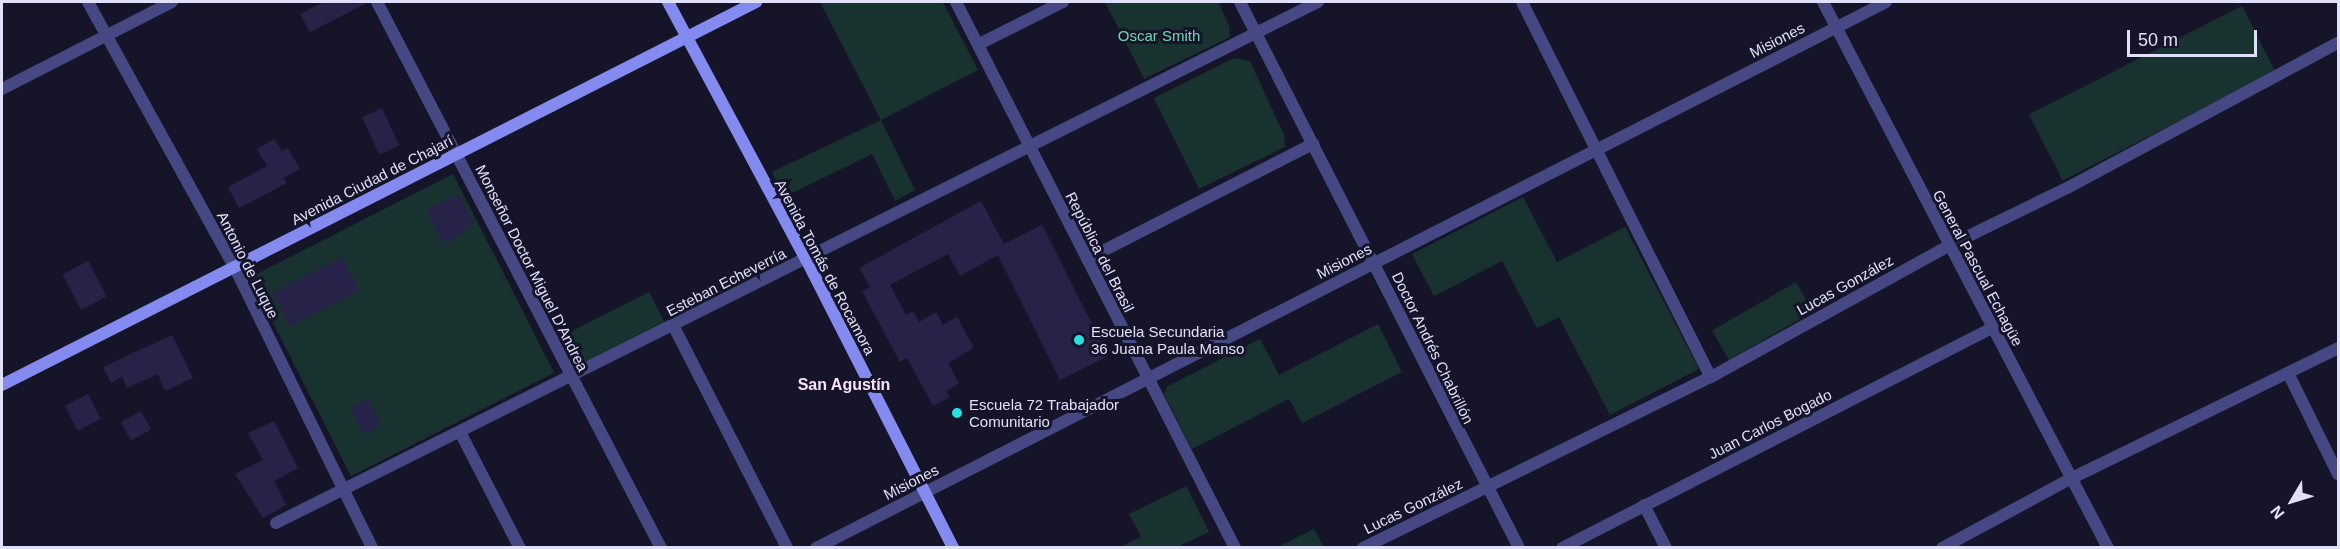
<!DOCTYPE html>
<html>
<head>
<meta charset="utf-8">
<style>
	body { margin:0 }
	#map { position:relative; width:2340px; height:549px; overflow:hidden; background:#161429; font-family:Helvetica,sans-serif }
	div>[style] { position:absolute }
	.green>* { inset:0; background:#18322f; transform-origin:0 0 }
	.building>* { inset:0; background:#272348; transform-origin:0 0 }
	.street>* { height:12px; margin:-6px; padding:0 6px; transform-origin:6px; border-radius:6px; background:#454882 }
	.secondary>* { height:12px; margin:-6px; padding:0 6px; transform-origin:6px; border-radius:6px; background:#838af0 }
	.dots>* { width:16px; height:16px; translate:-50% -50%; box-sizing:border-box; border:3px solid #161429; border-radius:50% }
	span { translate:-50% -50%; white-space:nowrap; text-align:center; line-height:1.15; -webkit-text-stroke:6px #161429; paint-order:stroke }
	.park-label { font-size:15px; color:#74d4b3 }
	.street-label { font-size:15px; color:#e1e0fb }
	.poi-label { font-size:15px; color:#e1e0fb }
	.left { translate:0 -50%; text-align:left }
	.neighbourhood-label { font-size:16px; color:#fbe2f4; font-weight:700 }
	.frame { position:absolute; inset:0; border:3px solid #e1e0fb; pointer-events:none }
	.north { position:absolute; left:2262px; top:471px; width:60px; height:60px; -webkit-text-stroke:4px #161429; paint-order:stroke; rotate:232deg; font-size:16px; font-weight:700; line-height:24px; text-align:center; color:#e1e0fb }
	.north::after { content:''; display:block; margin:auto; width:21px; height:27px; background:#e1e0fb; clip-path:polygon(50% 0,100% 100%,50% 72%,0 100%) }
	.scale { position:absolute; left:2127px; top:30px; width:130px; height:27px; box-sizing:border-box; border:3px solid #e1e0fb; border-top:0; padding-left:8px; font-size:18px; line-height:21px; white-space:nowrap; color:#e1e0fb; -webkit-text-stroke:4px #161429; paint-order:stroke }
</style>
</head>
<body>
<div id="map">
	<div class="green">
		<i style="clip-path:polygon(820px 2px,943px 2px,978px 70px,881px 120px,915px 190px,895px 201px,872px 154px,784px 197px,772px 172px,881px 120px)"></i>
		<i style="clip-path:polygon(1105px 2px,1218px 2px,1229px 26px,1230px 37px,1144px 79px)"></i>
		<i style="left:2242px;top:6px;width:74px;height:239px;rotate:63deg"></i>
		<i style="clip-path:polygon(1234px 58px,1250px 61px,1284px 135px,1285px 147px,1199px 189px,1154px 98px)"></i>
		<i style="left:453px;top:174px;width:223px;height:228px;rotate:63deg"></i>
		<i style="clip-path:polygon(1523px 197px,1557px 262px,1625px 227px,1699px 369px,1610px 415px,1559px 317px,1537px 328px,1502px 261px,1434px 296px,1412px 254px)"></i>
		<i style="left:1796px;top:282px;width:34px;height:97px;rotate:60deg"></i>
		<i style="left:649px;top:292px;width:33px;height:96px;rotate:63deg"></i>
		<i style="clip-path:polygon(1378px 324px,1402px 372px,1302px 423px,1289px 399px,1192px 449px,1164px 394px,1168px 386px,1260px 339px,1279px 375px)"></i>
		<i style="clip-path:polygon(1186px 486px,1209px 532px,1177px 547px,1120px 547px,1141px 537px,1129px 514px)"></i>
		<i style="clip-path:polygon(1314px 529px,1324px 547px,1277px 547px)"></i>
	</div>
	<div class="building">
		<i style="clip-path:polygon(324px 2px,369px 2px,310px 32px,300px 14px)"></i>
		<i style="left:382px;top:108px;width:41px;height:22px;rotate:65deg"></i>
		<i style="clip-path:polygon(274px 139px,282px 151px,288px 148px,300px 169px,283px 178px,287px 183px,239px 208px,228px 187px,267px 166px,257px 149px)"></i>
		<i style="clip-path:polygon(459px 194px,474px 223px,464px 228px,466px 232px,444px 244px,426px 210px)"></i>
		<i style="clip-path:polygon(981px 201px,1004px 244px,1042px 225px,1108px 356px,1060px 380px,998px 255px,960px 276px,948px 254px,890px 285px,906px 315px,913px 311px,919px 322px,936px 312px,943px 325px,957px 317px,974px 348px,948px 363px,959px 384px,946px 391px,950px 397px,933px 406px,907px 358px,900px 362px,862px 291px,870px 287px,859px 268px)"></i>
		<i style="left:342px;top:257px;width:38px;height:78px;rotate:63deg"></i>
		<i style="left:88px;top:261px;width:40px;height:29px;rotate:62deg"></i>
		<i style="clip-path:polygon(172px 335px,193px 378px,165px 391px,158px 374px,127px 388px,122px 377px,111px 383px,103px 367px)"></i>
		<i style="left:88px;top:394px;width:28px;height:26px;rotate:63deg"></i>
		<i style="left:368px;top:399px;width:29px;height:20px;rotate:63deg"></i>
		<i style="left:141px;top:411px;width:21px;height:23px;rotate:61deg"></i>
		<i style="clip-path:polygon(274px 421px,298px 468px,274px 481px,286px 505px,263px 518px,235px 474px,263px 460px,248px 433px)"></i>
	</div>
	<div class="street">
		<i style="left:88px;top:2px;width:304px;rotate:61.1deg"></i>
		<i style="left:235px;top:268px;width:312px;rotate:63.9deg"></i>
		<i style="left:377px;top:2px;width:615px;rotate:62.52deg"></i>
		<i style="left:956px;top:2px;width:613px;rotate:62.93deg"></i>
		<i style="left:1240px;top:2px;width:613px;rotate:62.93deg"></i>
		<i style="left:1522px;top:2px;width:420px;rotate:63.3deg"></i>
		<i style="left:1823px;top:2px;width:616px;rotate:62.44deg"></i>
		<i style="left:979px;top:44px;width:94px;rotate:-26.6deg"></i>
		<i style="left:2px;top:89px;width:191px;rotate:-27.1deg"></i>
		<i style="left:1087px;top:259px;width:254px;rotate:-27deg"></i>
		<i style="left:673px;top:325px;width:250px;rotate:62.9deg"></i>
		<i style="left:2288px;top:373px;width:113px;rotate:63.7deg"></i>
		<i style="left:460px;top:432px;width:131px;rotate:62.7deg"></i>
		<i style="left:1644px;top:505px;width:48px;rotate:62.9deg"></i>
		<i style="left:276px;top:523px;width:1165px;rotate:-26.57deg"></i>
		<i style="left:816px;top:548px;width:1201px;rotate:-27.03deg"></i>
		<i style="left:1363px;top:548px;width:388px;rotate:-26.2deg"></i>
		<i style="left:1711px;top:377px;width:271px;rotate:-28.9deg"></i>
		<i style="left:1948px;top:246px;width:135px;rotate:-26deg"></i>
		<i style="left:2069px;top:187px;width:305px;rotate:-28.2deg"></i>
		<i style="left:1562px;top:548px;width:483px;rotate:-27.1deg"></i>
		<i style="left:1942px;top:548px;width:148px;rotate:-28.3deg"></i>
		<i style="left:2072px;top:478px;width:296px;rotate:-26deg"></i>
	</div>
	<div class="secondary">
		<i style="left:668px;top:2px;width:292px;rotate:61.8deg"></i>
		<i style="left:806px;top:259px;width:324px;rotate:63deg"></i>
		<i style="left:2px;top:385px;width:846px;rotate:-26.93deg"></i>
	</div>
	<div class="dots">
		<i style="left:1079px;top:340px;background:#24e2e4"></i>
		<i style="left:957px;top:413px;background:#24e2e4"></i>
	</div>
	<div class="park-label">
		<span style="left:1159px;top:36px">Oscar Smith</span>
	</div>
	<div class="street-label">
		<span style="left:1777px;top:40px;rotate:-27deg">Misiones</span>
		<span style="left:372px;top:180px;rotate:-27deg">Avenida Ciudad de Chajarí</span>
		<span style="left:1100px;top:252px;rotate:63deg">República del Brasil</span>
		<span style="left:1344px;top:261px;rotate:-27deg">Misiones</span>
		<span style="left:248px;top:265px;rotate:63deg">Antonio de Luque</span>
		<span style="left:825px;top:267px;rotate:62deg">Avenida Tomás de Rocamora</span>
		<span style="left:532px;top:268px;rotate:63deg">Monseñor Doctor Miguel D'Andrea</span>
		<span style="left:1978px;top:268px;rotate:62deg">General Pascual Echagüe</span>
		<span style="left:726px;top:282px;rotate:-27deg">Esteban Echeverría</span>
		<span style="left:1845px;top:285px;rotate:-29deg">Lucas González</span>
		<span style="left:1433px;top:348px;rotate:64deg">Doctor Andrés Chabrillón</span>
		<span style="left:1770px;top:424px;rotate:-27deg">Juan Carlos Bogado</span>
		<span style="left:911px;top:482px;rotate:-27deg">Misiones</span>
		<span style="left:1413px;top:506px;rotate:-26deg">Lucas González</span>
	</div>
	<div class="poi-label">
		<span class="left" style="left:1091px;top:340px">Escuela Secundaria<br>36 Juana Paula Manso</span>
		<span class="left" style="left:969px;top:413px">Escuela 72 Trabajador<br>Comunitario</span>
	</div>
	<div class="neighbourhood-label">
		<span style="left:844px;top:385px">San Agustín</span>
	</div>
	<div class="frame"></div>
	<div class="north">N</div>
	<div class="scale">50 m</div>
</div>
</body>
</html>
